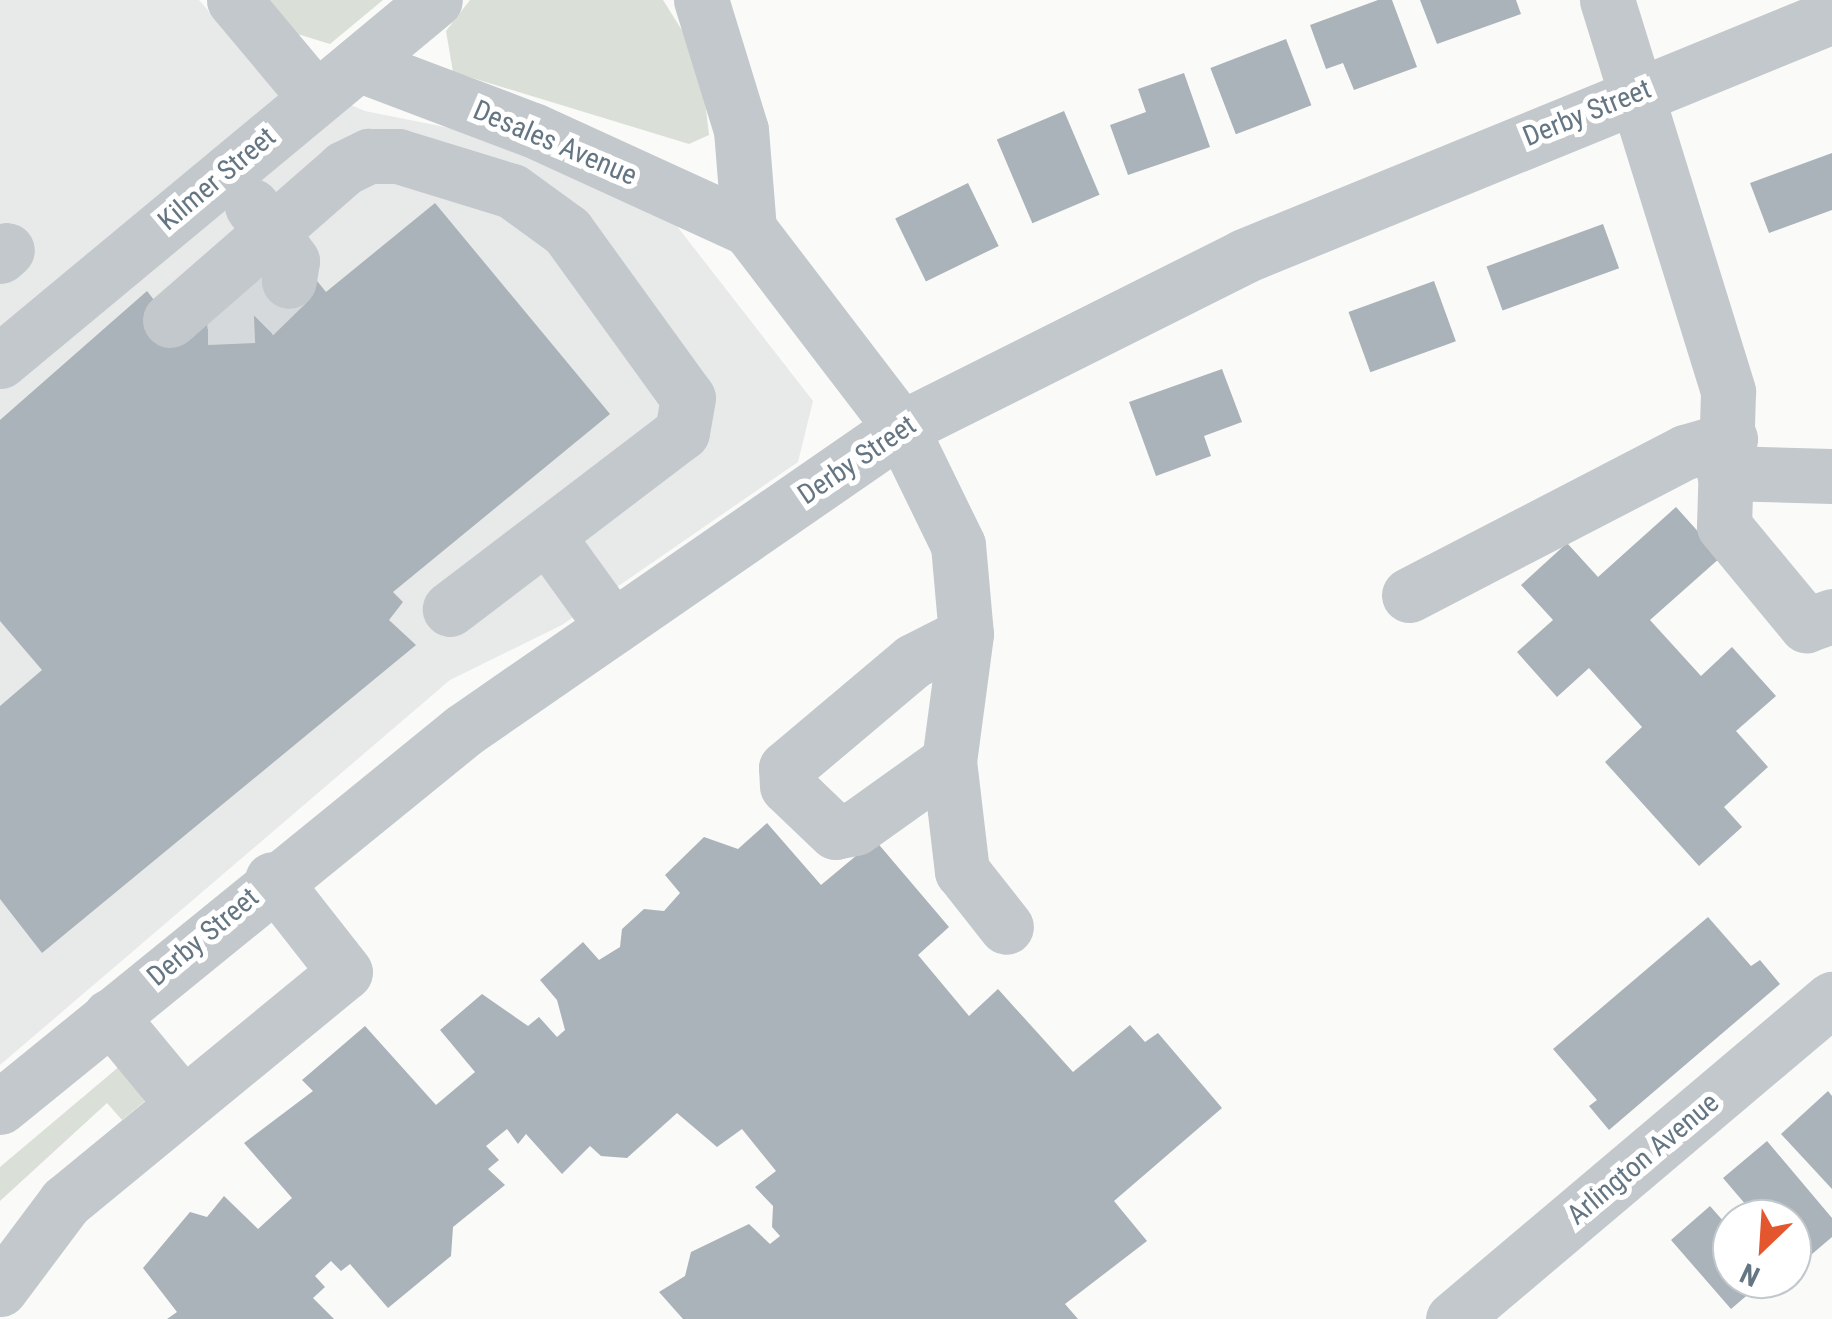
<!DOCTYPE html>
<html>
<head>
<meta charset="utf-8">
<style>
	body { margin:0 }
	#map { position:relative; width:1832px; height:1319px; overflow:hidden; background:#fafaf8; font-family:"Roboto Condensed",sans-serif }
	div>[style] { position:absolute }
	.built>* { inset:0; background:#e8e9e9 }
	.green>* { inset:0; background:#dadfd7 }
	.building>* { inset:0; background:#aab3b9; transform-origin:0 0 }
	.minor-tunnel>* { height:55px; margin-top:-27.5px; transform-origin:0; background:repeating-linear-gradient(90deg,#d5d9db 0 55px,transparent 0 83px) }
	.minor>* { height:55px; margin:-27.5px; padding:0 27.5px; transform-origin:27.5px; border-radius:27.5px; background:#c3c8cc }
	span { translate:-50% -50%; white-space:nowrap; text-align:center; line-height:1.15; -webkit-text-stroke:10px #fff; paint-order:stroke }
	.street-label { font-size:28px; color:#657683 }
	.north { position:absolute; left:1712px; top:1199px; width:100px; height:100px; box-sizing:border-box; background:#fff; border:2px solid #c1c8cd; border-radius:50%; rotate:205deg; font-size:28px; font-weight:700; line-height:40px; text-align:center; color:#657683 }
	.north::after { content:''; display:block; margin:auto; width:35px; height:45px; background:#e4572e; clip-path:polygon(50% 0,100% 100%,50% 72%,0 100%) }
</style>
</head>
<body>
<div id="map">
	<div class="built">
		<i style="clip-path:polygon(0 0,199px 0,255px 65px,365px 111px,500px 138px,655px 198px,813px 401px,798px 462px,562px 625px,450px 680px,0 1065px)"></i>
	</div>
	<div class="green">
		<i style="clip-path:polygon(264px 0,383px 0,330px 44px,291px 32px)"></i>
		<i style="clip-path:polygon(470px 0,663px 0,700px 59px,709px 135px,689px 144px,453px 72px,446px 31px)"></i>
		<i style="clip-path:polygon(121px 1065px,151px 1096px,122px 1120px,107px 1103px,0 1201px,0 1167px)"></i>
	</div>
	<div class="building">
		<i style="clip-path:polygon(1378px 0,1392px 0,1417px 67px,1354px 90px,1343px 63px,1326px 69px,1310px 25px)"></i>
		<i style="clip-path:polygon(1420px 0,1516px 0,1521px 14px,1437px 44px)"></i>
		<i style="left:1286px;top:39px;width:71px;height:81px;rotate:69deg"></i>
		<i style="clip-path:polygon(1184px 73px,1210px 147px,1128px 175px,1110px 125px,1146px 112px,1138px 89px)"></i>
		<i style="left:1064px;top:111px;width:91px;height:73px;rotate:67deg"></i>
		<i style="clip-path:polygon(1832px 153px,1832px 210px,1769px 233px,1750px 183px)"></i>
		<i style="left:968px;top:183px;width:70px;height:81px;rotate:64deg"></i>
		<i style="clip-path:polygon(435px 203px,610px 414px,393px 592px,403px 602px,389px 620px,416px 645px,42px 953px,0 899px,0 706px,42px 670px,0 621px,0 420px,147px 291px,183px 337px,274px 262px,309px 271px,326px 292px)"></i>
		<i style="left:1603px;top:224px;width:47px;height:124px;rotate:70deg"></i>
		<i style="left:1434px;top:281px;width:64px;height:91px;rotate:70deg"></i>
		<i style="clip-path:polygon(1222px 369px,1242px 422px,1204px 436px,1211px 456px,1156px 476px,1129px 402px)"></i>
		<i style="clip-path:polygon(1676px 507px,1721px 557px,1650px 620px,1701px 676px,1732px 647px,1776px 696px,1736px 731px,1768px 767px,1724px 807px,1742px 827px,1699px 866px,1605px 762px,1642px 727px,1589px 668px,1557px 697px,1517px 652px,1553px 620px,1521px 585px,1567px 543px,1598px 577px)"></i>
		<i style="clip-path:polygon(767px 823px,821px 885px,875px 840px,949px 927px,918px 955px,969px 1016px,998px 989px,1073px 1072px,1130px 1025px,1145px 1042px,1158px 1033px,1222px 1108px,1114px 1201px,1147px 1241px,1065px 1304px,1078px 1319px,683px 1319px,659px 1292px,685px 1276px,691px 1252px,749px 1224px,770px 1244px,780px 1236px,772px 1227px,773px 1206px,755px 1187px,776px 1171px,742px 1129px,717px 1147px,677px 1113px,627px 1158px,601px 1156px,590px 1146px,562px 1174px,526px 1134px,518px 1144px,507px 1129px,486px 1146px,499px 1160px,488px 1169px,505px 1185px,453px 1227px,451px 1256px,388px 1308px,350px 1264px,341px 1271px,331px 1261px,315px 1276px,325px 1287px,313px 1298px,334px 1319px,167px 1319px,177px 1312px,143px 1268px,190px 1212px,207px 1217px,224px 1196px,258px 1229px,292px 1198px,244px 1143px,313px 1091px,302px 1080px,365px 1026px,436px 1105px,475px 1072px,440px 1030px,482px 994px,528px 1026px,539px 1017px,557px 1037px,565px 1030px,557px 1000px,540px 980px,583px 942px,599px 960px,620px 947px,622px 929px,644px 909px,664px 911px,680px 893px,665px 875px,704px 837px,738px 849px)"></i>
		<i style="clip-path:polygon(1708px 917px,1751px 966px,1760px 960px,1780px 984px,1609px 1130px,1589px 1106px,1597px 1100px,1553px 1049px)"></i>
		<i style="clip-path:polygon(1828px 1091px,1832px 1096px,1832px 1189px,1781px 1134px)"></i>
		<i style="clip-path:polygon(1767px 1141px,1832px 1218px,1832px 1237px,1798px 1266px,1792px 1219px,1758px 1219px,1723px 1178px)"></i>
		<i style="clip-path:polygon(1710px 1206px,1732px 1231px,1732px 1279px,1766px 1279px,1731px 1309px,1671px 1240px)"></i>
	</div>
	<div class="minor-tunnel">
		<i style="left:207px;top:317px;width:47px;rotate:-2.4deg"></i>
		<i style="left:254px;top:315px;width:49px;rotate:-44.2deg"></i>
	</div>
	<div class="minor">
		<i style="left:234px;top:0;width:126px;rotate:50.1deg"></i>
		<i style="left:701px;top:0;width:136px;rotate:72.9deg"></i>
		<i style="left:741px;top:130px;width:99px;rotate:85.4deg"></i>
		<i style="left:749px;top:229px;width:250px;rotate:52.6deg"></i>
		<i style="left:901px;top:428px;width:130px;rotate:64deg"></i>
		<i style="left:958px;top:545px;width:89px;rotate:84.9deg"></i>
		<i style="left:966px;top:634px;width:128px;rotate:97.6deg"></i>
		<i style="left:949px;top:761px;width:111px;rotate:83.3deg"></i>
		<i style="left:962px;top:871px;width:71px;rotate:51.8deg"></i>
		<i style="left:1607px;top:0;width:410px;rotate:72.8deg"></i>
		<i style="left:1728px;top:392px;width:134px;rotate:91.7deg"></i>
		<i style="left:1724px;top:526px;width:129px;rotate:50.4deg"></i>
		<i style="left:1806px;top:625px;width:28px;rotate:-19deg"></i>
		<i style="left:358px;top:64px;width:187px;rotate:20.7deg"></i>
		<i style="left:533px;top:130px;width:238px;rotate:24.6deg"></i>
		<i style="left:252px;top:206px;width:68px;rotate:54deg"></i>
		<i style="left:292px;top:261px;width:20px;rotate:99deg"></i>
		<i style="left:0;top:256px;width:9px;rotate:-41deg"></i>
		<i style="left:170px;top:320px;width:231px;rotate:-41.1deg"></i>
		<i style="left:344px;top:168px;width:28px;rotate:-26deg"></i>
		<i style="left:369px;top:156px;width:29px"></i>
		<i style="left:398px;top:156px;width:119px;rotate:17.1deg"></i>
		<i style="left:512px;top:191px;width:68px;rotate:36deg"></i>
		<i style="left:567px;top:231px;width:206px;rotate:54.1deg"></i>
		<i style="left:688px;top:398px;width:35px;rotate:100deg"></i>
		<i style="left:682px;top:432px;width:292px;rotate:142.7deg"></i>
		<i style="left:0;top:361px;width:565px;rotate:-39.69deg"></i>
		<i style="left:1724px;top:473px;width:108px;rotate:1.6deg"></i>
		<i style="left:548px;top:537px;width:111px;rotate:54.2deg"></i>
		<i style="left:1409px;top:595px;width:311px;rotate:-27.4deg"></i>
		<i style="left:1685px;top:452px;width:47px;rotate:-16.1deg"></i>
		<i style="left:949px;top:761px;width:115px;rotate:144.5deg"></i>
		<i style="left:855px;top:828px;width:20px;rotate:169deg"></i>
		<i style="left:835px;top:832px;width:66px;rotate:-136.2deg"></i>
		<i style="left:787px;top:786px;width:18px;rotate:-93deg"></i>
		<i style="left:786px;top:768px;width:166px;rotate:-40.1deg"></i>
		<i style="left:913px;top:661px;width:59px;rotate:-27deg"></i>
		<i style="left:110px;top:1016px;width:114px;rotate:50.3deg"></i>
		<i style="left:0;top:1107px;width:598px;rotate:-39.09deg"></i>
		<i style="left:464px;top:730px;width:531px;rotate:-34.65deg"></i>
		<i style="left:901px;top:428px;width:384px;rotate:-26.6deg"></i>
		<i style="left:1244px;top:256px;width:635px;rotate:-22.2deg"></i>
		<i style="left:0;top:1289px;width:109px;rotate:-53.2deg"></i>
		<i style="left:65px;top:1202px;width:362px;rotate:-39.4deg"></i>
		<i style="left:345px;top:972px;width:118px;rotate:-128.1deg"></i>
		<i style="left:1453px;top:1319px;width:496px;rotate:-40.2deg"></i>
	</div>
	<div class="street-label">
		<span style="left:1587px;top:113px;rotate:-22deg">Derby Street</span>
		<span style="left:555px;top:143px;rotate:23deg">Desales Avenue</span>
		<span style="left:217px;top:179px;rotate:-40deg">Kilmer Street</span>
		<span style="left:857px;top:460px;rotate:-34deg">Derby Street</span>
		<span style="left:203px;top:937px;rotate:-40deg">Derby Street</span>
		<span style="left:1643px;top:1159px;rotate:-40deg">Arlington Avenue</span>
	</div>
	<div class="north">N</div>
</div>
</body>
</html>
